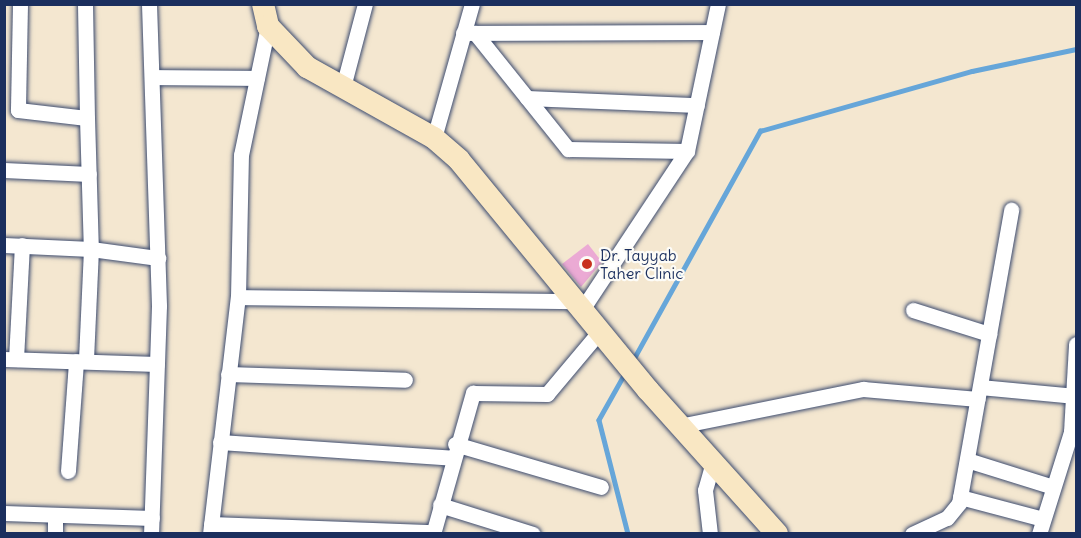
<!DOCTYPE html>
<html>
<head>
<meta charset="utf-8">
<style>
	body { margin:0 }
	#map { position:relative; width:1081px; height:538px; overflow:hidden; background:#f4e7d0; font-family:Delius,sans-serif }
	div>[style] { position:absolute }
	.stream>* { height:4.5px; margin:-2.25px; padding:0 2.25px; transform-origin:2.25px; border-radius:2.25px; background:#66a6d9 }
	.building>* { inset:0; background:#ebaad4 }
	.roads { filter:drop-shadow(0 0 2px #3c4b6f) drop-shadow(0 0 2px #3c4b6f) }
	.street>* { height:15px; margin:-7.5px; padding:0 7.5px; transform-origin:7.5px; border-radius:7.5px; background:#fff }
	.secondary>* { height:22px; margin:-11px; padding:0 11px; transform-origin:11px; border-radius:11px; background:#f9e7c3 }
	.dots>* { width:16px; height:16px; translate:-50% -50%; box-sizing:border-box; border:3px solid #fdfcf7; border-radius:50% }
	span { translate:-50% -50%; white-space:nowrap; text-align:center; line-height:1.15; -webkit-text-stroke:4.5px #fdfcf7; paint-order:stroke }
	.poi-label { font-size:16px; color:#1b2f5e }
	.left { translate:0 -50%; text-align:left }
	.frame { position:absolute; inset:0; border:6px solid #1b2f5e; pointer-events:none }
</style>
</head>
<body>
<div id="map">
	<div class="stream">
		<i style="left:633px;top:360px;width:262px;rotate:-61deg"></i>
		<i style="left:760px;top:131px;width:220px;rotate:-15.8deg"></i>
		<i style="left:972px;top:71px;width:106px;rotate:-11.9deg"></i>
		<i style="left:626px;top:372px;width:55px;rotate:119.4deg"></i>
		<i style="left:599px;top:420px;width:118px;rotate:75.7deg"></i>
	</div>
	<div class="building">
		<i style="clip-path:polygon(588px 244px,602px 262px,581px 287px,562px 264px)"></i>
	</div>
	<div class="roads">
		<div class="street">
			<i style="left:20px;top:4px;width:106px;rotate:91.1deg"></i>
			<i style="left:18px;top:110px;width:69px;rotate:6.6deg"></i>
			<i style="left:87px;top:118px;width:131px;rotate:88.3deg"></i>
			<i style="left:91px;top:249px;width:68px;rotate:7.7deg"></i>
			<i style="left:85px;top:4px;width:114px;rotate:89deg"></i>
			<i style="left:149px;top:4px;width:302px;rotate:88.1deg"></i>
			<i style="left:159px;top:306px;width:228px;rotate:92deg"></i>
			<i style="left:463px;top:33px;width:249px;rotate:-0.2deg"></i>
			<i style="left:475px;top:33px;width:149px;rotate:51.3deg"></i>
			<i style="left:568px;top:149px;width:119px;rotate:1deg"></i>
			<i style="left:152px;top:77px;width:105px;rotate:0.5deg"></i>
			<i style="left:343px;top:87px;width:86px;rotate:-75.2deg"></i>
			<i style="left:527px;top:98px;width:170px;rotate:2.4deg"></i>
			<i style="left:434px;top:138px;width:139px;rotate:-74.2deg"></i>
			<i style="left:4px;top:170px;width:85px;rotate:2.7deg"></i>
			<i style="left:4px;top:245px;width:87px;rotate:2.6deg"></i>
			<i style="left:91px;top:249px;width:112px;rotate:92.6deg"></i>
			<i style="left:238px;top:297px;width:334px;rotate:0.7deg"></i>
			<i style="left:913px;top:310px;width:80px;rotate:17.5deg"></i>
			<i style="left:581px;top:311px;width:192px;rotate:-56.5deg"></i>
			<i style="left:687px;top:151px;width:150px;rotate:-78.1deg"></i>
			<i style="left:4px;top:359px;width:153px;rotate:1.9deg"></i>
			<i style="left:16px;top:359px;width:114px;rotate:-87deg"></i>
			<i style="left:228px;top:374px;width:177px;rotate:1.9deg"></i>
			<i style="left:980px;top:387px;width:96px;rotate:5.4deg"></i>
			<i style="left:679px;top:426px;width:188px;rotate:-11.4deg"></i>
			<i style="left:863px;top:389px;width:115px;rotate:5deg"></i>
			<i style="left:1071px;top:432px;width:88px;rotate:-86.7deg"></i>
			<i style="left:220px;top:442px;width:233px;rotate:3.9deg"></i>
			<i style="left:455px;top:444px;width:152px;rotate:16.4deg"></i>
			<i style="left:967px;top:460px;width:90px;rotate:17.4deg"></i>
			<i style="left:68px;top:471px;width:110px;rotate:-85.8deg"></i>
			<i style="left:960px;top:497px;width:86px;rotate:14.8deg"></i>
			<i style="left:440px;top:505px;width:97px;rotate:17.3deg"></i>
			<i style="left:4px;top:513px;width:148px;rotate:1.9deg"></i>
			<i style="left:211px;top:524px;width:222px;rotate:2.1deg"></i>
			<i style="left:55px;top:534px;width:19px;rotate:-90deg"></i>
			<i style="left:210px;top:534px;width:239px;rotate:-83.3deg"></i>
			<i style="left:238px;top:297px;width:142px;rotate:-88.8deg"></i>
			<i style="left:241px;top:155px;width:132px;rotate:-78.2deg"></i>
			<i style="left:433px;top:534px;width:147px;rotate:-74.2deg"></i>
			<i style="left:473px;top:393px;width:74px;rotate:0.8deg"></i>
			<i style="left:547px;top:394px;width:81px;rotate:-50deg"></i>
			<i style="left:710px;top:534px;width:44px;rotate:-96.5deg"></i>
			<i style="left:705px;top:490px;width:29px;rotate:-74deg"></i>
			<i style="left:912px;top:534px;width:38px;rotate:-25deg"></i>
			<i style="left:947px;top:518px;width:19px;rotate:-51deg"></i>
			<i style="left:959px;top:503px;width:298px;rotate:-79.9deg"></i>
			<i style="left:1039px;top:534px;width:107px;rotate:-72.6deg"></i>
			<i style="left:1071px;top:432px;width:5px;rotate:22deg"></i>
		</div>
		<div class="secondary">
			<i style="left:263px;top:4px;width:23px;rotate:77deg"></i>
			<i style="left:268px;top:26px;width:57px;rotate:46.4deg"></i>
			<i style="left:307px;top:67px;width:145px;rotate:29.2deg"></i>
			<i style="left:434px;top:138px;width:33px;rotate:41deg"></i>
			<i style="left:459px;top:160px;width:298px;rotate:50.6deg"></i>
			<i style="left:648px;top:390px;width:193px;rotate:48.1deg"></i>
		</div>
	</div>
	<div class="dots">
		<i style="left:587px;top:264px;background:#c8321e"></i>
	</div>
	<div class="poi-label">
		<span class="left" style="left:600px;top:264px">Dr. Tayyab<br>Taher Clinic</span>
	</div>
	<div class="frame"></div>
</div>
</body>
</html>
